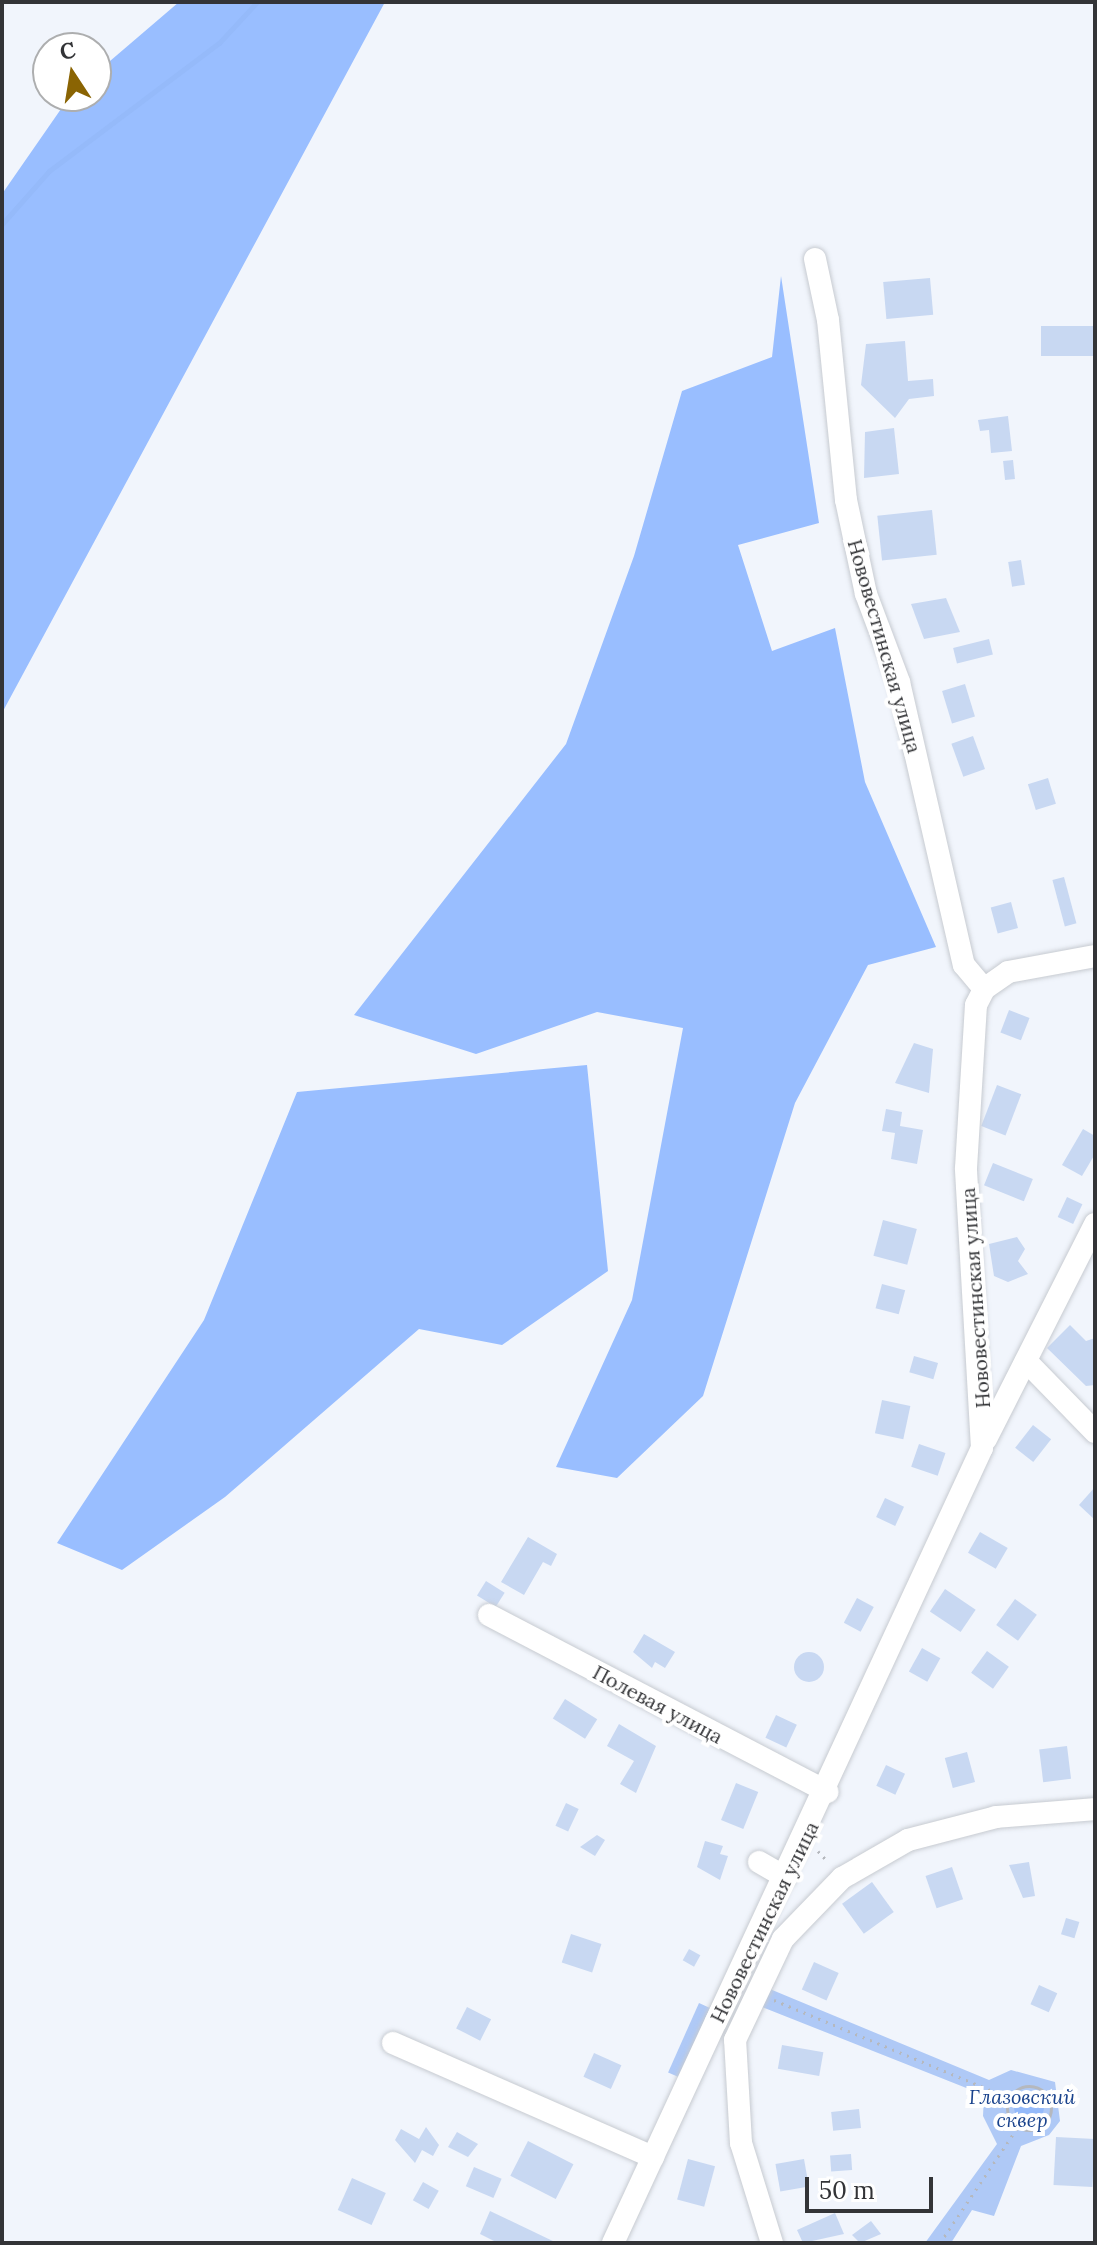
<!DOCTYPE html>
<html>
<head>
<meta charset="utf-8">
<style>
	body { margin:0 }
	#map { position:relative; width:1097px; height:2245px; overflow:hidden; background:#f1f5fc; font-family:Lora,serif }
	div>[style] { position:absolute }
	.green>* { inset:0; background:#afc9f6; transform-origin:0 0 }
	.forest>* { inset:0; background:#99beff }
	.water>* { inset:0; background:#95bafa }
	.round { border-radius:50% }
	.stream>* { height:5px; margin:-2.5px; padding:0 2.5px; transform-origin:2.5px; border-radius:2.5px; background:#95bafa }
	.building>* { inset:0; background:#c8d8f2; transform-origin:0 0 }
	.path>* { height:3px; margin-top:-1.5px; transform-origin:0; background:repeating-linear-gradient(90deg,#b5b8be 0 2px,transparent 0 8px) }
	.path>.ring { margin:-1.5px; padding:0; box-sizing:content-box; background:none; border:3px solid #b5b8be; border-radius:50% }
	.roads { filter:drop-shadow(0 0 2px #c7cbd1) drop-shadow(0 0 2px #c7cbd1) }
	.minor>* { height:22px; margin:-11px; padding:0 11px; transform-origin:11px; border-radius:11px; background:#fff }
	span { translate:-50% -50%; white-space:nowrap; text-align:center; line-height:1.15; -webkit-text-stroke:8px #fff; paint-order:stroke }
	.street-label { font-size:20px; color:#333437 }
	.park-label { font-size:20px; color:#1a438d; font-style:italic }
	.frame { position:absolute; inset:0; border:4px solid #333437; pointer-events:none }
	.north { position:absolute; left:32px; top:32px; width:80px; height:80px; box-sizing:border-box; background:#fff; border:2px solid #adaeaf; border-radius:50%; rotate:348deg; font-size:22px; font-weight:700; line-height:32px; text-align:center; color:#333437 }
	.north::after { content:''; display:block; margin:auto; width:28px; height:36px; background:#8a6403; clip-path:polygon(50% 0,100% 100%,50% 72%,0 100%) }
	.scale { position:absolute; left:805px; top:2177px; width:128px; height:36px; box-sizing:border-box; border:4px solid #333437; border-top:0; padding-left:10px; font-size:24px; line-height:28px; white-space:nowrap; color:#333437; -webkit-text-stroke:6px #fff; paint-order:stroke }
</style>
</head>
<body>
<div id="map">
	<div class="green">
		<i style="clip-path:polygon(765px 1987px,989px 2080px,1011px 2070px,1055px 2082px,1060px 2121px,1049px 2135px,1021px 2146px,994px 2216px,972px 2210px,951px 2243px,925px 2243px,997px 2144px,983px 2116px,984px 2095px,757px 2005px)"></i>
		<i style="left:699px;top:2003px;width:12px;height:76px;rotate:24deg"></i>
	</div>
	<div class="forest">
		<i style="clip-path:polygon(179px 2px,385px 2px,2px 713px,2px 194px,70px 96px,96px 96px,96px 73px)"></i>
		<i style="clip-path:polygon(781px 276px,819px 523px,738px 545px,772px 651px,835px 628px,865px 782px,936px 947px,868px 965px,795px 1103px,703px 1396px,617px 1478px,556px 1467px,632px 1300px,683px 1028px,597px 1012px,476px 1054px,354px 1015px,566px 744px,634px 556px,682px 391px,772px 357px)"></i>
		<i style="clip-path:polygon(587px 1065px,608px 1271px,502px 1345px,419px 1329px,225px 1497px,122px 1570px,57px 1543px,204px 1320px,297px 1092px)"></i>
	</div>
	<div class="water">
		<i class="round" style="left:1014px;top:2092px;width:30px;height:30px"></i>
	</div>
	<div class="stream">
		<i style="left:2px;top:224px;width:71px;rotate:-48.4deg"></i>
		<i style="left:49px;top:171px;width:213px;rotate:-37deg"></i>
		<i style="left:219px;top:43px;width:56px;rotate:-47.2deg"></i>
	</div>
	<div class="building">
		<i style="left:930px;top:278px;width:37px;height:47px;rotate:85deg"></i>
		<i style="left:1095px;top:326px;width:30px;height:54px;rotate:90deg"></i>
		<i style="clip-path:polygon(905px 341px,908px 381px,933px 379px,934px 396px,909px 399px,895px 418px,861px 385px,866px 344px)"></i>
		<i style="clip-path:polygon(1008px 416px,1012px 451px,991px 453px,989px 430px,980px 431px,978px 420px)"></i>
		<i style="clip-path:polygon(894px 428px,899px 474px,864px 478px,865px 432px)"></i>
		<i style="left:1013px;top:460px;width:19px;height:10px;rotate:84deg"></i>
		<i style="left:932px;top:510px;width:45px;height:55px;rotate:84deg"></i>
		<i style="left:1021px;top:560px;width:25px;height:13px;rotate:81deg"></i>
		<i style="clip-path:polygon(946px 598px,960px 632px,924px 639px,911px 604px)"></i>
		<i style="left:989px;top:639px;width:16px;height:37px;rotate:76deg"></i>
		<i style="left:965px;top:684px;width:34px;height:24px;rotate:73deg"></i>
		<i style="left:973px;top:736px;width:35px;height:23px;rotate:70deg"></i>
		<i style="left:1048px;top:778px;width:27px;height:21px;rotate:73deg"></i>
		<i style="left:1064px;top:877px;width:48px;height:12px;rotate:75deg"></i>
		<i style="left:1011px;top:902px;width:27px;height:21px;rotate:75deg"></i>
		<i style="left:1009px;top:1010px;width:22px;height:24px;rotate:21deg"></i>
		<i style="clip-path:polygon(914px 1043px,933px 1049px,929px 1093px,895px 1083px)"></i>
		<i style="left:997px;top:1085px;width:26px;height:44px;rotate:21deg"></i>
		<i style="clip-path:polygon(886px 1109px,902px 1112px,900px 1126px,923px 1130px,917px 1164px,891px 1159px,895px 1133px,882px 1131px)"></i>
		<i style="clip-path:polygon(1083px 1129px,1095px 1136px,1095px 1154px,1082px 1176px,1062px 1165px)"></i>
		<i style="left:993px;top:1163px;width:43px;height:24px;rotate:22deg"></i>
		<i style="left:1067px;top:1197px;width:17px;height:22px;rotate:25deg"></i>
		<i style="left:883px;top:1220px;width:35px;height:37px;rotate:15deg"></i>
		<i style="clip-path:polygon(1017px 1237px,1025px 1249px,1018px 1261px,1028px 1274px,1008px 1282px,994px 1276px,989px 1244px)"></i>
		<i style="left:882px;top:1284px;width:24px;height:25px;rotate:15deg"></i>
		<i style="clip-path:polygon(1070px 1325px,1086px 1341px,1095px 1338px,1095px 1385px,1086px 1386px,1047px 1348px)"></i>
		<i style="left:914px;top:1356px;width:25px;height:17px;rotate:16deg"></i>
		<i style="left:882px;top:1400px;width:29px;height:34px;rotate:12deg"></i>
		<i style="left:1033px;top:1425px;width:23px;height:29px;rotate:38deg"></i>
		<i style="left:919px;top:1444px;width:28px;height:24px;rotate:19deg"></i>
		<i style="clip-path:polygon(1095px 1487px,1095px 1520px,1079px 1505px)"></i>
		<i style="left:885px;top:1498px;width:21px;height:21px;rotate:25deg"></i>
		<i style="left:980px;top:1532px;width:32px;height:24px;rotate:30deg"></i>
		<i style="clip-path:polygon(528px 1537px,557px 1554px,551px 1566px,543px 1562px,524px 1595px,501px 1582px)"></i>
		<i style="left:486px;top:1581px;width:22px;height:17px;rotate:32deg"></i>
		<i style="left:945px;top:1589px;width:37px;height:27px;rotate:34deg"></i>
		<i style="left:857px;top:1598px;width:19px;height:28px;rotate:28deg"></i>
		<i style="left:1015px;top:1599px;width:27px;height:32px;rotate:36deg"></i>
		<i style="clip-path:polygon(644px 1634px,675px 1652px,665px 1668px,655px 1662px,652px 1668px,633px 1652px)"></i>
		<i style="left:922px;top:1648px;width:21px;height:27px;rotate:29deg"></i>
		<i style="left:987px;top:1651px;width:27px;height:27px;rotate:36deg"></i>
		<i class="round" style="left:794px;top:1652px;width:30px;height:30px"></i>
		<i style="left:565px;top:1699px;width:38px;height:23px;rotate:32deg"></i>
		<i style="left:776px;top:1715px;width:23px;height:25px;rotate:25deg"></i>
		<i style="clip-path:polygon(619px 1724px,656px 1746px,636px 1793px,620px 1784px,634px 1761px,607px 1746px)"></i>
		<i style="left:1067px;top:1746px;width:33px;height:28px;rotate:83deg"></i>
		<i style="left:967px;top:1752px;width:31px;height:23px;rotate:75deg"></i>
		<i style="left:886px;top:1765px;width:21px;height:23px;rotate:25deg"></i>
		<i style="left:736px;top:1783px;width:24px;height:40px;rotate:22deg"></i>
		<i style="left:566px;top:1803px;width:14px;height:25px;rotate:25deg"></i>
		<i style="clip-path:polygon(597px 1835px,605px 1840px,595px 1856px,580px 1847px)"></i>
		<i style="clip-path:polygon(705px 1841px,723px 1846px,720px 1854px,728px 1856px,720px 1880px,697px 1867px)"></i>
		<i style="clip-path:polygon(1029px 1862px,1035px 1896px,1023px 1898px,1009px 1865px)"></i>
		<i style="left:952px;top:1867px;width:34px;height:28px;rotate:71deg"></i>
		<i style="left:872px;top:1882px;width:37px;height:37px;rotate:54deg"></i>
		<i style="left:1066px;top:1918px;width:14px;height:17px;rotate:17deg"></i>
		<i style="left:571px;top:1934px;width:32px;height:30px;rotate:18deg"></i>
		<i style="left:689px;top:1949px;width:13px;height:13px;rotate:29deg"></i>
		<i style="left:814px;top:1962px;width:27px;height:30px;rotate:24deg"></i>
		<i style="left:1039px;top:1985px;width:20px;height:21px;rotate:24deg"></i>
		<i style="left:467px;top:2007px;width:27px;height:24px;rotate:27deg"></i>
		<i style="left:782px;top:2045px;width:42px;height:24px;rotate:10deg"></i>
		<i style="left:594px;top:2053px;width:30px;height:26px;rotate:24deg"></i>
		<i style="left:859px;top:2109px;width:19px;height:28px;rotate:84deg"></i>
		<i style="clip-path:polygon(426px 2127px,439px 2145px,433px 2156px,422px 2150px,415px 2163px,395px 2140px,401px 2129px,419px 2139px)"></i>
		<i style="clip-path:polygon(457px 2132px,478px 2144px,468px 2157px,448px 2147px)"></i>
		<i style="left:1056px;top:2137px;width:39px;height:48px;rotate:3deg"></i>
		<i style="left:528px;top:2141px;width:51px;height:39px;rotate:27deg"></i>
		<i style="left:851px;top:2154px;width:16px;height:21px;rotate:86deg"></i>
		<i style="left:688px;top:2159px;width:28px;height:42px;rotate:15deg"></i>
		<i style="left:804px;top:2159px;width:28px;height:29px;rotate:80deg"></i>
		<i style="left:474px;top:2167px;width:30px;height:21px;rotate:23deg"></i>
		<i style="left:352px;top:2178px;width:37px;height:35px;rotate:24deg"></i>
		<i style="left:423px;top:2182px;width:18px;height:21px;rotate:29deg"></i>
		<i style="clip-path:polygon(490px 2211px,557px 2243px,498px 2243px,480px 2234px)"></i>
		<i style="clip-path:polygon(835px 2213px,844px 2234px,803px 2243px,797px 2230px)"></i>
		<i style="clip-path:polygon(871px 2221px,881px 2234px,860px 2243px,852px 2235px)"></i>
	</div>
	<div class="path">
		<i style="left:818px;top:1851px;width:16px;rotate:47deg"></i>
		<i style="left:774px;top:2000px;width:256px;rotate:22.6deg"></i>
		<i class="ring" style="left:1007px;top:2086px;width:41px;height:41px"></i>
		<i style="left:940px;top:2243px;width:140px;rotate:-56.1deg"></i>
	</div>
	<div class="roads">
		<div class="minor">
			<i style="left:815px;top:259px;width:62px;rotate:78deg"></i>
			<i style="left:828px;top:320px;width:181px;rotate:84.3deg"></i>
			<i style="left:846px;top:500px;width:96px;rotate:78deg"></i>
			<i style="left:866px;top:594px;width:94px;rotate:69.4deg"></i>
			<i style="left:899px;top:682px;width:290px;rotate:77.1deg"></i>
			<i style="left:964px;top:965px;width:31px;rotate:50deg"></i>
			<i style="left:1026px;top:1361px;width:99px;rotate:45.8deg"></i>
			<i style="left:986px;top:1439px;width:241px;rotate:-63.1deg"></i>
			<i style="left:489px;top:1615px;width:382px;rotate:27.6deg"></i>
			<i style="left:759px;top:1862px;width:30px;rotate:30deg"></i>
			<i style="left:393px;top:2043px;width:284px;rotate:23.7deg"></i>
			<i style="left:613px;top:2243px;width:876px;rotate:-65.1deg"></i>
			<i style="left:982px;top:1448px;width:280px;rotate:-93.3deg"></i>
			<i style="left:966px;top:1168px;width:163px;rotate:-86.5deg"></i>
			<i style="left:976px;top:1005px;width:18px;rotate:-63deg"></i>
			<i style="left:984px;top:989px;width:29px;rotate:-35deg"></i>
			<i style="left:1008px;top:972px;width:88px;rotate:-10.4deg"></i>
			<i style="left:772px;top:2243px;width:105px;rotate:-107.2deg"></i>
			<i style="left:741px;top:2143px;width:103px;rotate:-93.3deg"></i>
			<i style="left:735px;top:2040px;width:112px;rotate:-64.6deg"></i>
			<i style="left:783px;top:1939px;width:85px;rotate:-46deg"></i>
			<i style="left:842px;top:1878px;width:76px;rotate:-29.9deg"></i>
			<i style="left:908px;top:1840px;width:91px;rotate:-14.6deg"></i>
			<i style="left:996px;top:1817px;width:99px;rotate:-4.6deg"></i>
		</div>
	</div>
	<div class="street-label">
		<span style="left:885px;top:646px;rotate:74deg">Нововестинская улица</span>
		<span style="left:975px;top:1298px;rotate:-94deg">Нововестинская улица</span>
		<span style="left:658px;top:1704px;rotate:28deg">Полевая улица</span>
		<span style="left:764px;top:1922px;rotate:-64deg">Нововестинская улица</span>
	</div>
	<div class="park-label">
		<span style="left:1022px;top:2108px">Глазовский<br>сквер</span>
	</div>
	<div class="frame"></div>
	<div class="north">С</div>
	<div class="scale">50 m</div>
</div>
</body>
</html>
